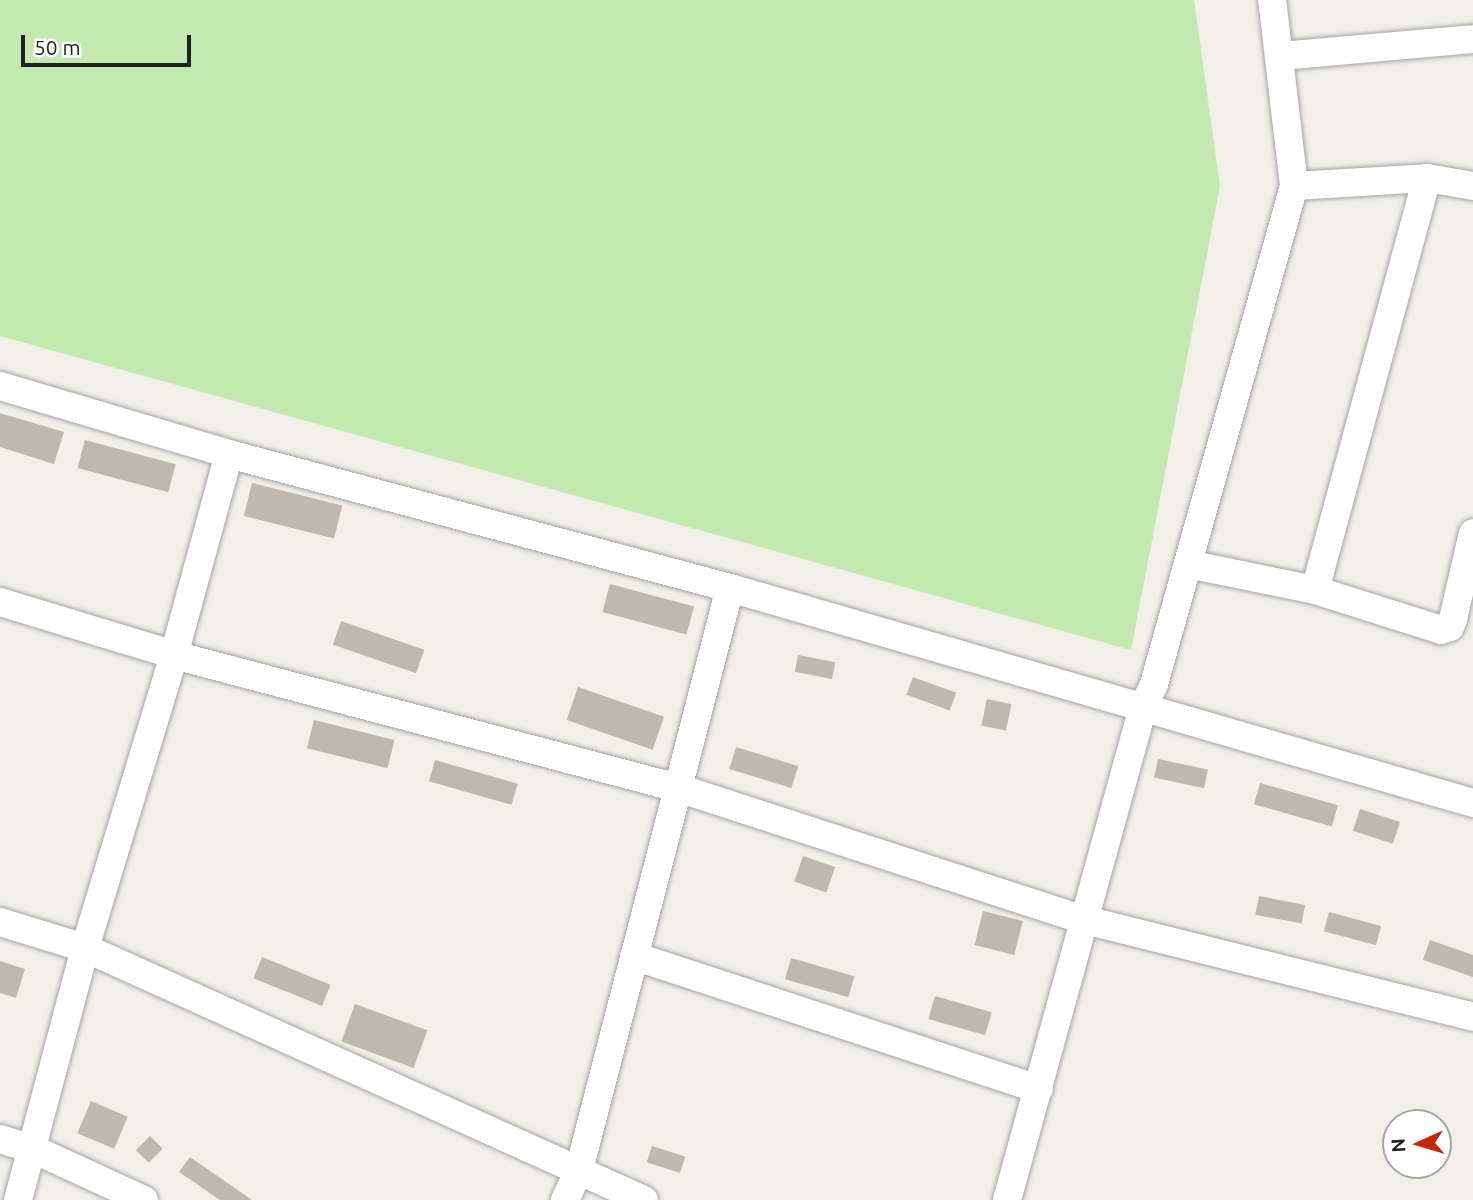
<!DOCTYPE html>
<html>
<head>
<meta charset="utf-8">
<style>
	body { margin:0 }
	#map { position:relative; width:1473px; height:1200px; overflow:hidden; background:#f1efe8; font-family:Ubuntu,sans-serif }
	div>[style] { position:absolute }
	.grass>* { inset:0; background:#c3e8b0 }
	.building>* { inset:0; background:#beb8b1; transform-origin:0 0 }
	.roads { filter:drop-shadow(0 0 2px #a5a5a5) drop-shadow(0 0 2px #a5a5a5) }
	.minor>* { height:28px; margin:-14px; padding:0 14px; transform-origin:14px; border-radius:14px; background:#fff }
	span { translate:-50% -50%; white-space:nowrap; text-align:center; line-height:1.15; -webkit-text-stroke:5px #fff; paint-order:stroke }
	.north { position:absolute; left:1382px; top:1109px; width:70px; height:70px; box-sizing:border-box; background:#fff; border:2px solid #a6a6a6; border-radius:50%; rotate:266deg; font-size:19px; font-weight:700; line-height:28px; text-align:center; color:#212121 }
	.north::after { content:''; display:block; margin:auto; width:24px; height:32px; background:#c92808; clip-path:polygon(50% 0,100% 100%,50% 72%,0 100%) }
	.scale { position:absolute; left:21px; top:35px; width:170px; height:32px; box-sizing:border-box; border:4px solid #212121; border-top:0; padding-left:9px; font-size:21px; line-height:24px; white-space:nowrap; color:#212121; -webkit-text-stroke:5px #fff; paint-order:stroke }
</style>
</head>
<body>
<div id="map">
	<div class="grass">
		<i style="clip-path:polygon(0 0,1194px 0,1220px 186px,1131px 650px,0 336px)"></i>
	</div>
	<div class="building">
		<i style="clip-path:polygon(0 413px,64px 432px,54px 464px,0 447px)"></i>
		<i style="left:85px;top:440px;width:94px;height:29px;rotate:15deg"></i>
		<i style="left:252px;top:483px;width:93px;height:34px;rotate:14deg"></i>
		<i style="left:610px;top:584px;width:87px;height:29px;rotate:15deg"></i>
		<i style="left:341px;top:621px;width:88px;height:25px;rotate:19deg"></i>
		<i style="left:798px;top:655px;width:38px;height:17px;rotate:11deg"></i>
		<i style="left:913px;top:677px;width:46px;height:19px;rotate:20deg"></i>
		<i style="left:578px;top:687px;width:91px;height:35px;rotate:19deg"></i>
		<i style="left:987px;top:699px;width:25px;height:27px;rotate:12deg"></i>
		<i style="left:314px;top:720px;width:83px;height:29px;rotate:14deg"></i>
		<i style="left:736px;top:747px;width:65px;height:23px;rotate:17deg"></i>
		<i style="left:1158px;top:759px;width:51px;height:19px;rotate:12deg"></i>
		<i style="left:435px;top:760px;width:86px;height:22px;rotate:16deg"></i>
		<i style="left:1260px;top:783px;width:81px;height:22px;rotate:16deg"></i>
		<i style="left:1360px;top:809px;width:42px;height:23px;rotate:18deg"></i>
		<i style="left:803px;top:856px;width:34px;height:27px;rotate:19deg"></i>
		<i style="left:1259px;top:896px;width:47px;height:19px;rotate:11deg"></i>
		<i style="left:983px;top:911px;width:41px;height:35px;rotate:14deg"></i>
		<i style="left:1329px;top:912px;width:54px;height:20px;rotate:15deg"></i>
		<i style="clip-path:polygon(1430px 940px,1473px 955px,1473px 977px,1423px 960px)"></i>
		<i style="left:262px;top:957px;width:74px;height:23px;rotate:22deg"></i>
		<i style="left:791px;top:958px;width:66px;height:22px;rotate:16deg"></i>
		<i style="clip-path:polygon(0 961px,25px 969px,16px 998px,0 993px)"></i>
		<i style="left:935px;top:996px;width:59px;height:24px;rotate:16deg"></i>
		<i style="left:355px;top:1004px;width:77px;height:40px;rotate:20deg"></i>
		<i style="left:91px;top:1101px;width:40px;height:35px;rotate:23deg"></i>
		<i style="left:150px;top:1136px;width:18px;height:20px;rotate:45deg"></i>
		<i style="left:652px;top:1146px;width:35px;height:17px;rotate:18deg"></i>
		<i style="clip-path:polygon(190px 1157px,252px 1200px,220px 1200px,179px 1172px)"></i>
	</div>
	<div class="roads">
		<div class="minor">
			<i style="left:1280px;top:56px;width:194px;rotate:-5deg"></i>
			<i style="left:1427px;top:178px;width:427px;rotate:105.2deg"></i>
			<i style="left:1315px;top:590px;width:132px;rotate:17.6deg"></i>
			<i style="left:1441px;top:630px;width:9px;rotate:-18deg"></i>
			<i style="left:1450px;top:627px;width:9px;rotate:-69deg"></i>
			<i style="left:1453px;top:619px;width:88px;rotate:-76.9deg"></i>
			<i style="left:1294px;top:186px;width:133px;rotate:-3.4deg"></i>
			<i style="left:1427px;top:178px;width:47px;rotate:9.9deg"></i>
			<i style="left:0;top:386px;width:239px;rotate:16.5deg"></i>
			<i style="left:229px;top:454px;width:519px;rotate:14.97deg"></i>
			<i style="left:730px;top:588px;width:773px;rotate:16.14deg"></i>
			<i style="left:1188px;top:564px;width:130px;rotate:11.6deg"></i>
			<i style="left:0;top:602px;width:182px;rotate:16.9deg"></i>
			<i style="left:174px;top:655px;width:521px;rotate:14.78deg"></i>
			<i style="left:678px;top:788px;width:428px;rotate:18deg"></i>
			<i style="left:1085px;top:920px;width:400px;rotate:14deg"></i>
			<i style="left:0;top:922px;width:89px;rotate:17deg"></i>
			<i style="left:85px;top:948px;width:613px;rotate:24.27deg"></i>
			<i style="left:634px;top:956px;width:426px;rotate:18.2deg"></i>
			<i style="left:0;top:1139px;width:34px;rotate:17deg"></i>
			<i style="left:33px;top:1149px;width:122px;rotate:24.7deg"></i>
			<i style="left:18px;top:1200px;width:261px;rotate:-75.1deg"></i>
			<i style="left:85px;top:948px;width:306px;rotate:-73.1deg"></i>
			<i style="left:174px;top:655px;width:208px;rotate:-74.7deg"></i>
			<i style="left:565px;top:1200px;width:33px;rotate:-65deg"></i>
			<i style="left:579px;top:1170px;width:601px;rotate:-75.46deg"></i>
			<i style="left:1007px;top:1200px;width:511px;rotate:-74.58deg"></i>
			<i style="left:1143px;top:707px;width:25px;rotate:-64deg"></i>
			<i style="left:1154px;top:684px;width:517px;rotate:-74.3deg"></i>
			<i style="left:1294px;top:186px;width:187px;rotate:-96.7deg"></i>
		</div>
	</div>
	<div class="north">N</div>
	<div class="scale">50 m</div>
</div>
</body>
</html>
